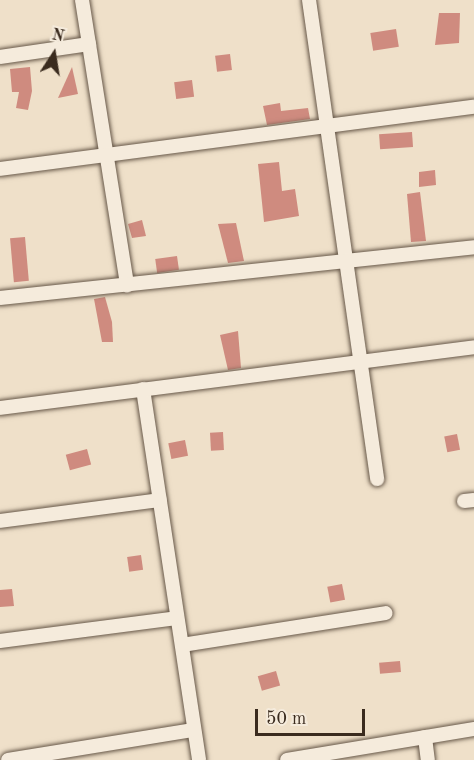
<!DOCTYPE html>
<html>
<head>
<meta charset="utf-8">
<style>
	body { margin:0 }
	#map { position:relative; width:474px; height:760px; overflow:hidden; background:#efe0c9; font-family:"Old Standard TT",serif }
	div>[style] { position:absolute }
	.building>* { inset:0; background:#cf8b7f; transform-origin:0 0 }
	.roads { filter:drop-shadow(0 0 2px #675849) drop-shadow(0 0 2px #675849) }
	.minor>* { height:14px; margin:-7px; padding:0 7px; transform-origin:7px; border-radius:7px; background:#f5ebdc }
	span { translate:-50% -50%; white-space:nowrap; text-align:center; line-height:1.15; -webkit-text-stroke:5px #f5ebdc; paint-order:stroke }
	.north { position:absolute; left:24px; top:24px; width:60px; height:60px; -webkit-text-stroke:4px #f5ebdc; paint-order:stroke; rotate:12deg; font-size:16px; font-weight:700; line-height:24px; text-align:center; color:#3a2b1e }
	.north::after { content:''; display:block; margin:auto; width:21px; height:27px; background:#3a2b1e; clip-path:polygon(50% 0,100% 100%,50% 72%,0 100%) }
	.scale { position:absolute; left:255px; top:709px; width:110px; height:27px; box-sizing:border-box; border:3px solid #3a2b1e; border-top:0; padding-left:8px; font-size:18px; line-height:21px; white-space:nowrap; color:#3a2b1e; -webkit-text-stroke:4px #f5ebdc; paint-order:stroke }
</style>
</head>
<body>
<div id="map">
	<div class="building">
		<i style="clip-path:polygon(439px 13px,460px 13px,459px 43px,435px 45px)"></i>
		<i style="left:396px;top:29px;width:18px;height:26px;rotate:81deg"></i>
		<i style="left:230px;top:54px;width:16px;height:15px;rotate:83deg"></i>
		<i style="clip-path:polygon(30px 67px,32px 91px,28px 110px,16px 108px,19px 92px,12px 92px,10px 69px)"></i>
		<i style="clip-path:polygon(72px 67px,78px 94px,58px 98px)"></i>
		<i style="left:192px;top:80px;width:17px;height:18px;rotate:83deg"></i>
		<i style="clip-path:polygon(280px 103px,281px 111px,308px 108px,310px 119px,267px 125px,263px 106px)"></i>
		<i style="left:412px;top:132px;width:15px;height:33px;rotate:86deg"></i>
		<i style="clip-path:polygon(279px 162px,282px 191px,295px 189px,299px 216px,264px 222px,258px 164px)"></i>
		<i style="clip-path:polygon(435px 170px,436px 185px,419px 187px,419px 172px)"></i>
		<i style="clip-path:polygon(420px 192px,426px 241px,411px 242px,407px 194px)"></i>
		<i style="clip-path:polygon(142px 220px,146px 236px,132px 238px,128px 224px)"></i>
		<i style="clip-path:polygon(236px 223px,244px 261px,228px 263px,218px 224px)"></i>
		<i style="left:25px;top:237px;width:44px;height:15px;rotate:85deg"></i>
		<i style="left:177px;top:256px;width:14px;height:22px;rotate:82deg"></i>
		<i style="clip-path:polygon(105px 297px,112px 322px,113px 342px,102px 342px,94px 299px)"></i>
		<i style="clip-path:polygon(238px 331px,241px 368px,228px 370px,220px 335px)"></i>
		<i style="left:223px;top:432px;width:18px;height:13px;rotate:87deg"></i>
		<i style="left:457px;top:434px;width:16px;height:13px;rotate:79deg"></i>
		<i style="left:185px;top:440px;width:16px;height:17px;rotate:79deg"></i>
		<i style="left:87px;top:449px;width:16px;height:22px;rotate:75deg"></i>
		<i style="left:141px;top:555px;width:15px;height:14px;rotate:82deg"></i>
		<i style="left:342px;top:584px;width:16px;height:15px;rotate:79deg"></i>
		<i style="clip-path:polygon(12px 589px,14px 606px,0 607px,0 590px)"></i>
		<i style="left:400px;top:661px;width:11px;height:21px;rotate:85deg"></i>
		<i style="left:276px;top:671px;width:15px;height:19px;rotate:74deg"></i>
	</div>
	<div class="roads">
		<div class="minor">
			<i style="left:82px;top:0;width:289px;rotate:81deg"></i>
			<i style="left:309px;top:0;width:484px;rotate:81.9deg"></i>
			<i style="left:0;top:57px;width:90px;rotate:-8.3deg"></i>
			<i style="left:0;top:169px;width:478px;rotate:-7.5deg"></i>
			<i style="left:0;top:298px;width:477px;rotate:-6.1deg"></i>
			<i style="left:143px;top:389px;width:375px;rotate:81.4deg"></i>
			<i style="left:0;top:408px;width:478px;rotate:-7.3deg"></i>
			<i style="left:464px;top:501px;width:10px;rotate:-6deg"></i>
			<i style="left:0;top:521px;width:161px;rotate:-7.5deg"></i>
			<i style="left:0;top:641px;width:178px;rotate:-7.4deg"></i>
			<i style="left:182px;top:645px;width:206px;rotate:-8.9deg"></i>
			<i style="left:425px;top:737px;width:23px;rotate:83deg"></i>
			<i style="left:8px;top:760px;width:188px;rotate:-9.2deg"></i>
			<i style="left:287px;top:760px;width:190px;rotate:-9.4deg"></i>
		</div>
	</div>
	<div class="north">N</div>
	<div class="scale">50 m</div>
</div>
</body>
</html>
